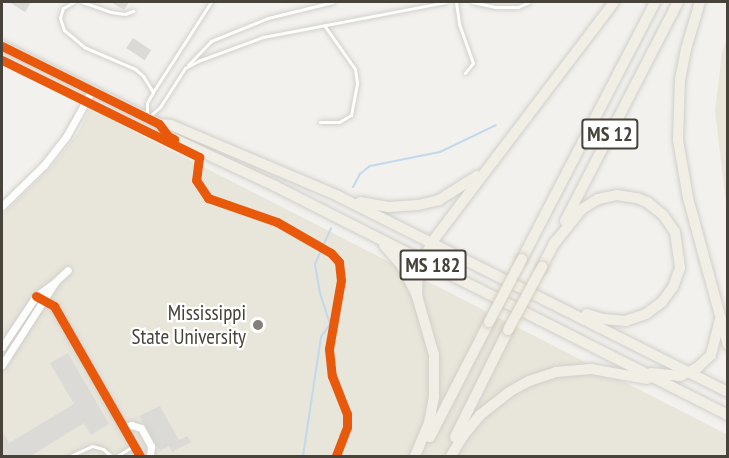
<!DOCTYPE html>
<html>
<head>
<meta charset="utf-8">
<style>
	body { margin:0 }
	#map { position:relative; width:729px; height:458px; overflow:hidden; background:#f2f1ed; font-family:"PT Sans Narrow",sans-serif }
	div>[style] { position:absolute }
	.education>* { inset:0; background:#e8e5da }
	.stream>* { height:2px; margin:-1px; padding:0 1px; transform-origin:1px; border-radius:1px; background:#c2d8ec }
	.building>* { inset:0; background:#dcdad6; transform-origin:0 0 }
	.roads { filter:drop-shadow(0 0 2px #d0cfcb) drop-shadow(0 0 2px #d0cfcb) }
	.lane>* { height:3px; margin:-1.5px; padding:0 1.5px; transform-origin:1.5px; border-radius:1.5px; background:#fdfdfc }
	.street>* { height:7px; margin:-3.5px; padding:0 3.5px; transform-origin:3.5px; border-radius:3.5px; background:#fdfdfc }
	.primary>* { height:10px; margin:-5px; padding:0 5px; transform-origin:5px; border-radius:5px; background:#f1eee6 }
	.bridges { filter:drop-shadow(0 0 2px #d3cdbc) drop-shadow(0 0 2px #d3cdbc) }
	.primary-bridge>* { height:10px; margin:-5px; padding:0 5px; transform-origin:5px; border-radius:5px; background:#f1eee6 }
	.cycleway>* { height:9px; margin:-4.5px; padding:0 4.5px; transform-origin:4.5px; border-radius:4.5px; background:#e8590c }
	.dots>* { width:16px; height:16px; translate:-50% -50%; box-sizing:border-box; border:3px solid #fff; border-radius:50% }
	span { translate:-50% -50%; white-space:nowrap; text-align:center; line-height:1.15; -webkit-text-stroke:4.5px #fff; paint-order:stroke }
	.shield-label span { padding:2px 4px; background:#fff; border:2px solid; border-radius:4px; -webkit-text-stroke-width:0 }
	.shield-label { font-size:20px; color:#48433a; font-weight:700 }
	.poi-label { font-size:21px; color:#48433a }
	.right { translate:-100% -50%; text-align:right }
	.frame { position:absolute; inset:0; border:3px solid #48433a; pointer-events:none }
</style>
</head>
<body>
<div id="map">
	<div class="education">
		<i style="clip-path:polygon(727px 39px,727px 211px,715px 111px,722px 52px)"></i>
		<i style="clip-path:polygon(90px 109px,728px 435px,727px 456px,2px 456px,2px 215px,52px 166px,78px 133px)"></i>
	</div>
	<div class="stream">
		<i style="left:353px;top:187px;width:15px;rotate:-62deg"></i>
		<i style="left:360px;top:174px;width:13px;rotate:-39deg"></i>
		<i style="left:370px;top:166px;width:71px;rotate:-11.3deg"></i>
		<i style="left:440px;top:152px;width:62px;rotate:-25.7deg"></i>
		<i style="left:303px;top:456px;width:120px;rotate:-81.4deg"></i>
		<i style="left:321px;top:337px;width:16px;rotate:-55deg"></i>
		<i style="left:330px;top:324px;width:33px;rotate:-108deg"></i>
		<i style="left:320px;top:293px;width:29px;rotate:-100deg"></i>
		<i style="left:315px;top:264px;width:39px;rotate:-66deg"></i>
	</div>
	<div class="building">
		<i style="clip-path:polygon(9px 2px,31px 2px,25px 12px)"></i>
		<i style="clip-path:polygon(111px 2px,129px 2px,124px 10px)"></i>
		<i style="left:133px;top:38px;width:22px;height:12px;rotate:34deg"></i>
		<i style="clip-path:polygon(68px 353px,109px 424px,91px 435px,84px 423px,31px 456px,2px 456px,2px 430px,9px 443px,74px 404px,50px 363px)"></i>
		<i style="clip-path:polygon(160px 406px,179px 440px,187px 436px,191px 442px,172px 452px,169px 446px,160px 451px,139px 416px)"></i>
	</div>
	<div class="roads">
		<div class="lane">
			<i style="left:74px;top:2px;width:13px;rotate:151deg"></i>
			<i style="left:63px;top:8px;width:10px;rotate:107deg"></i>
			<i style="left:60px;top:18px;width:13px;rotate:72deg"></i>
			<i style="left:64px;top:30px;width:26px;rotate:40deg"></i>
			<i style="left:84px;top:47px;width:56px;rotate:23.3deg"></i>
			<i style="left:135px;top:69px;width:11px;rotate:41deg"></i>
			<i style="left:143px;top:76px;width:19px;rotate:58deg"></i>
			<i style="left:82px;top:2px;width:31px;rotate:19deg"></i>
			<i style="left:111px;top:12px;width:14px;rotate:8deg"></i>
			<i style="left:125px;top:14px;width:9px;rotate:-21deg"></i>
			<i style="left:456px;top:2px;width:22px;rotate:82deg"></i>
			<i style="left:459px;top:24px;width:41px;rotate:70.3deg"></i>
			<i style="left:473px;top:63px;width:13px;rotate:129deg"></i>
			<i style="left:472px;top:2px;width:24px;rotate:12deg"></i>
			<i style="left:495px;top:7px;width:23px"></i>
			<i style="left:518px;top:7px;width:12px;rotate:-24deg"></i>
			<i style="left:188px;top:65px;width:33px;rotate:-46deg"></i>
			<i style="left:211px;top:41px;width:61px;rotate:-22deg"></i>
			<i style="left:268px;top:18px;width:67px;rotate:-13.8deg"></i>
			<i style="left:147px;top:114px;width:11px;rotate:-90deg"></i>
			<i style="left:147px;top:103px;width:13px;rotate:-61deg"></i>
			<i style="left:153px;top:92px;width:107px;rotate:-57.2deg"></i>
			<i style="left:151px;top:115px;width:12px;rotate:-42deg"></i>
			<i style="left:160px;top:107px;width:46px;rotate:-57.3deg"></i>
			<i style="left:185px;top:68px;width:15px;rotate:-28deg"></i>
			<i style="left:198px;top:61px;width:69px;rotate:-20.3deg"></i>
			<i style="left:263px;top:37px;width:186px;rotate:-10.8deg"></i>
			<i style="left:320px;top:122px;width:19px"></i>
			<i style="left:339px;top:122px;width:14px;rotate:-30deg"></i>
			<i style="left:351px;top:115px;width:33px;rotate:-79deg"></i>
			<i style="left:357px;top:83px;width:14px;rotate:-98deg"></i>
			<i style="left:355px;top:69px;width:54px;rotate:-125.2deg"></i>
			<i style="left:70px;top:456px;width:24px;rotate:-24deg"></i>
			<i style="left:92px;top:446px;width:11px;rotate:15deg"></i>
			<i style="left:103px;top:449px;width:11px;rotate:41deg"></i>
			<i style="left:117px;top:456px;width:19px;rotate:-32deg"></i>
		</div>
		<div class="street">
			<i style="left:2px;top:206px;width:59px;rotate:-44.3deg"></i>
			<i style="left:44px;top:165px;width:36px;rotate:-52deg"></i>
			<i style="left:66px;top:137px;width:51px;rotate:-60.9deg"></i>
			<i style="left:36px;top:296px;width:21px;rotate:29deg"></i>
			<i style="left:54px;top:306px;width:173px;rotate:60.2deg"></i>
			<i style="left:2px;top:347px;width:61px;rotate:-56.3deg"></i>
			<i style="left:36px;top:296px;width:24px;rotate:-36deg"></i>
			<i style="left:2px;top:365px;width:100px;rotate:-57.3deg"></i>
			<i style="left:56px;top:281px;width:16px;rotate:-43deg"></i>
			<i style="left:124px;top:428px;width:8px;rotate:-23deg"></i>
			<i style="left:131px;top:425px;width:10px;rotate:17deg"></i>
			<i style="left:141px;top:428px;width:21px;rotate:61deg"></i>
			<i style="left:151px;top:446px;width:10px;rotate:96deg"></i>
		</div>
		<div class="primary">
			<i style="left:700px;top:2px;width:49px;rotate:106.6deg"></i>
			<i style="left:686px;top:49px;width:31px;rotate:101deg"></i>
			<i style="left:680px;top:79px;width:61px;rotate:91.9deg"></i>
			<i style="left:678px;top:140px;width:59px;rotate:80.2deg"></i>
			<i style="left:688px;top:198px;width:152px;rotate:74.8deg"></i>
			<i style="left:2px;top:46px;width:175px;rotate:26.4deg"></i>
			<i style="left:159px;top:124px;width:12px;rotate:5deg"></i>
			<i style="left:171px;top:125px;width:181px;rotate:23deg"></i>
			<i style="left:338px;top:196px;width:436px;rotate:26.7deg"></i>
			<i style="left:159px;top:124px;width:15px;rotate:53deg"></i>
			<i style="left:168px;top:136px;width:118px;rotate:25deg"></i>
			<i style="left:275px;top:186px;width:508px;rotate:26.82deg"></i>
			<i style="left:360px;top:202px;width:29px;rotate:10deg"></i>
			<i style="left:389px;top:207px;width:29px;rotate:-4deg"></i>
			<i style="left:418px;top:205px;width:22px;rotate:-13deg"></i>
			<i style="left:439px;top:200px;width:45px;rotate:-32.3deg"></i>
			<i style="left:565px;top:221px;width:246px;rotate:-62.7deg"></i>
			<i style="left:384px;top:245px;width:28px;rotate:49deg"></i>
			<i style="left:402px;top:266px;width:34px;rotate:63deg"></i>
			<i style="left:417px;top:296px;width:61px;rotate:73.9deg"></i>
			<i style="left:434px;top:355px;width:42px;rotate:90deg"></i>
			<i style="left:434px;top:397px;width:26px;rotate:101deg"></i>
			<i style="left:429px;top:423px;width:36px;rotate:113deg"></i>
			<i style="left:553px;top:245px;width:46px;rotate:-51.1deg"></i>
			<i style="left:582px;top:209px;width:19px;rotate:-32deg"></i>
			<i style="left:598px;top:199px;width:19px;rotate:-12deg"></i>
			<i style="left:617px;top:195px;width:20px;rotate:9deg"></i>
			<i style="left:637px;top:198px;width:11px;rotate:22deg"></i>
			<i style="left:647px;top:202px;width:21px;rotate:39deg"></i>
			<i style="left:663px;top:215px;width:21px;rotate:55deg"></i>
			<i style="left:675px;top:232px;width:36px;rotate:82deg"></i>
			<i style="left:680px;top:268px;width:20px;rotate:110deg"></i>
			<i style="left:673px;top:287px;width:19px;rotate:126deg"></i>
			<i style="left:662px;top:302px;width:20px;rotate:143deg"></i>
			<i style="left:646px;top:314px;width:21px;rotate:161deg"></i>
			<i style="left:626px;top:321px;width:23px;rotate:-175deg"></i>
			<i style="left:603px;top:319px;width:17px;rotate:-163deg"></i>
			<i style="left:522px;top:259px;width:289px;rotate:-62.6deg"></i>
			<i style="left:542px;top:267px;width:29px;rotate:-63deg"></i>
			<i style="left:417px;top:296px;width:23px;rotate:-88deg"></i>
			<i style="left:418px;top:273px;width:34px;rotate:-66deg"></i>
			<i style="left:432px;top:242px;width:301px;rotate:-52.8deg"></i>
			<i style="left:651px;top:373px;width:29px;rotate:6deg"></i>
			<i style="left:680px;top:376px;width:19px;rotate:-25deg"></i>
			<i style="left:697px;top:368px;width:19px;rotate:-43deg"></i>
			<i style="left:711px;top:355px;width:34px;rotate:-76deg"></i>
			<i style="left:430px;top:437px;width:129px;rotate:-62.8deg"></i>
			<i style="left:455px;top:437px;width:119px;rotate:-63.6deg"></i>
			<i style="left:451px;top:456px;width:23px;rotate:-59deg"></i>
			<i style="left:463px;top:436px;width:27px;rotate:-51deg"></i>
			<i style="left:480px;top:415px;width:37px;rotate:-38deg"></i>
			<i style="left:509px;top:392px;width:23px;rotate:-29deg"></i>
			<i style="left:529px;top:381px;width:28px;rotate:-18deg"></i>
			<i style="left:556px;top:372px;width:35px;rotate:-5deg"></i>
			<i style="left:591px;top:369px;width:57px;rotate:10.1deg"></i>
		</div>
	</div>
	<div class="bridges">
		<div class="primary-bridge">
			<i style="left:489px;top:322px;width:71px;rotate:-62.4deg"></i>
			<i style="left:508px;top:330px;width:72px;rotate:-61.6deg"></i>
		</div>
	</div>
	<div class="cycleway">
		<i style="left:2px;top:46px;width:175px;rotate:26.4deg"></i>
		<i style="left:159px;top:124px;width:15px;rotate:53deg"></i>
		<i style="left:168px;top:136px;width:7px;rotate:27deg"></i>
		<i style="left:2px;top:60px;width:220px;rotate:26.2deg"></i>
		<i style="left:199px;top:157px;width:23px;rotate:97deg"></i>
		<i style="left:196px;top:180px;width:22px;rotate:56deg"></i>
		<i style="left:208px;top:198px;width:73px;rotate:19.2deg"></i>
		<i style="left:277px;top:222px;width:62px;rotate:29.9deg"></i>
		<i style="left:331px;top:253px;width:12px;rotate:48deg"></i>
		<i style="left:339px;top:262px;width:18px;rotate:84deg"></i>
		<i style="left:341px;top:280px;width:70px;rotate:99.9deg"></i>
		<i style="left:329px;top:349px;width:27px;rotate:84deg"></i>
		<i style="left:332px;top:376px;width:41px;rotate:68.5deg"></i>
		<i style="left:347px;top:414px;width:13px;rotate:90deg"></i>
		<i style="left:347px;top:427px;width:31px;rotate:111deg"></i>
		<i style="left:36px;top:296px;width:21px;rotate:29deg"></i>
		<i style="left:54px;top:306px;width:173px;rotate:60.2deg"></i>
	</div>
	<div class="dots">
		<i style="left:258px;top:325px;background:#848079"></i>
	</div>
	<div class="shield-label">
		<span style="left:610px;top:134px">MS 12</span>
		<span style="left:433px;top:265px">MS 182</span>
	</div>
	<div class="poi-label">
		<span class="right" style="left:246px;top:325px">Mississippi<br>State University</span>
	</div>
	<div class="frame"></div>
</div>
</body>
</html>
